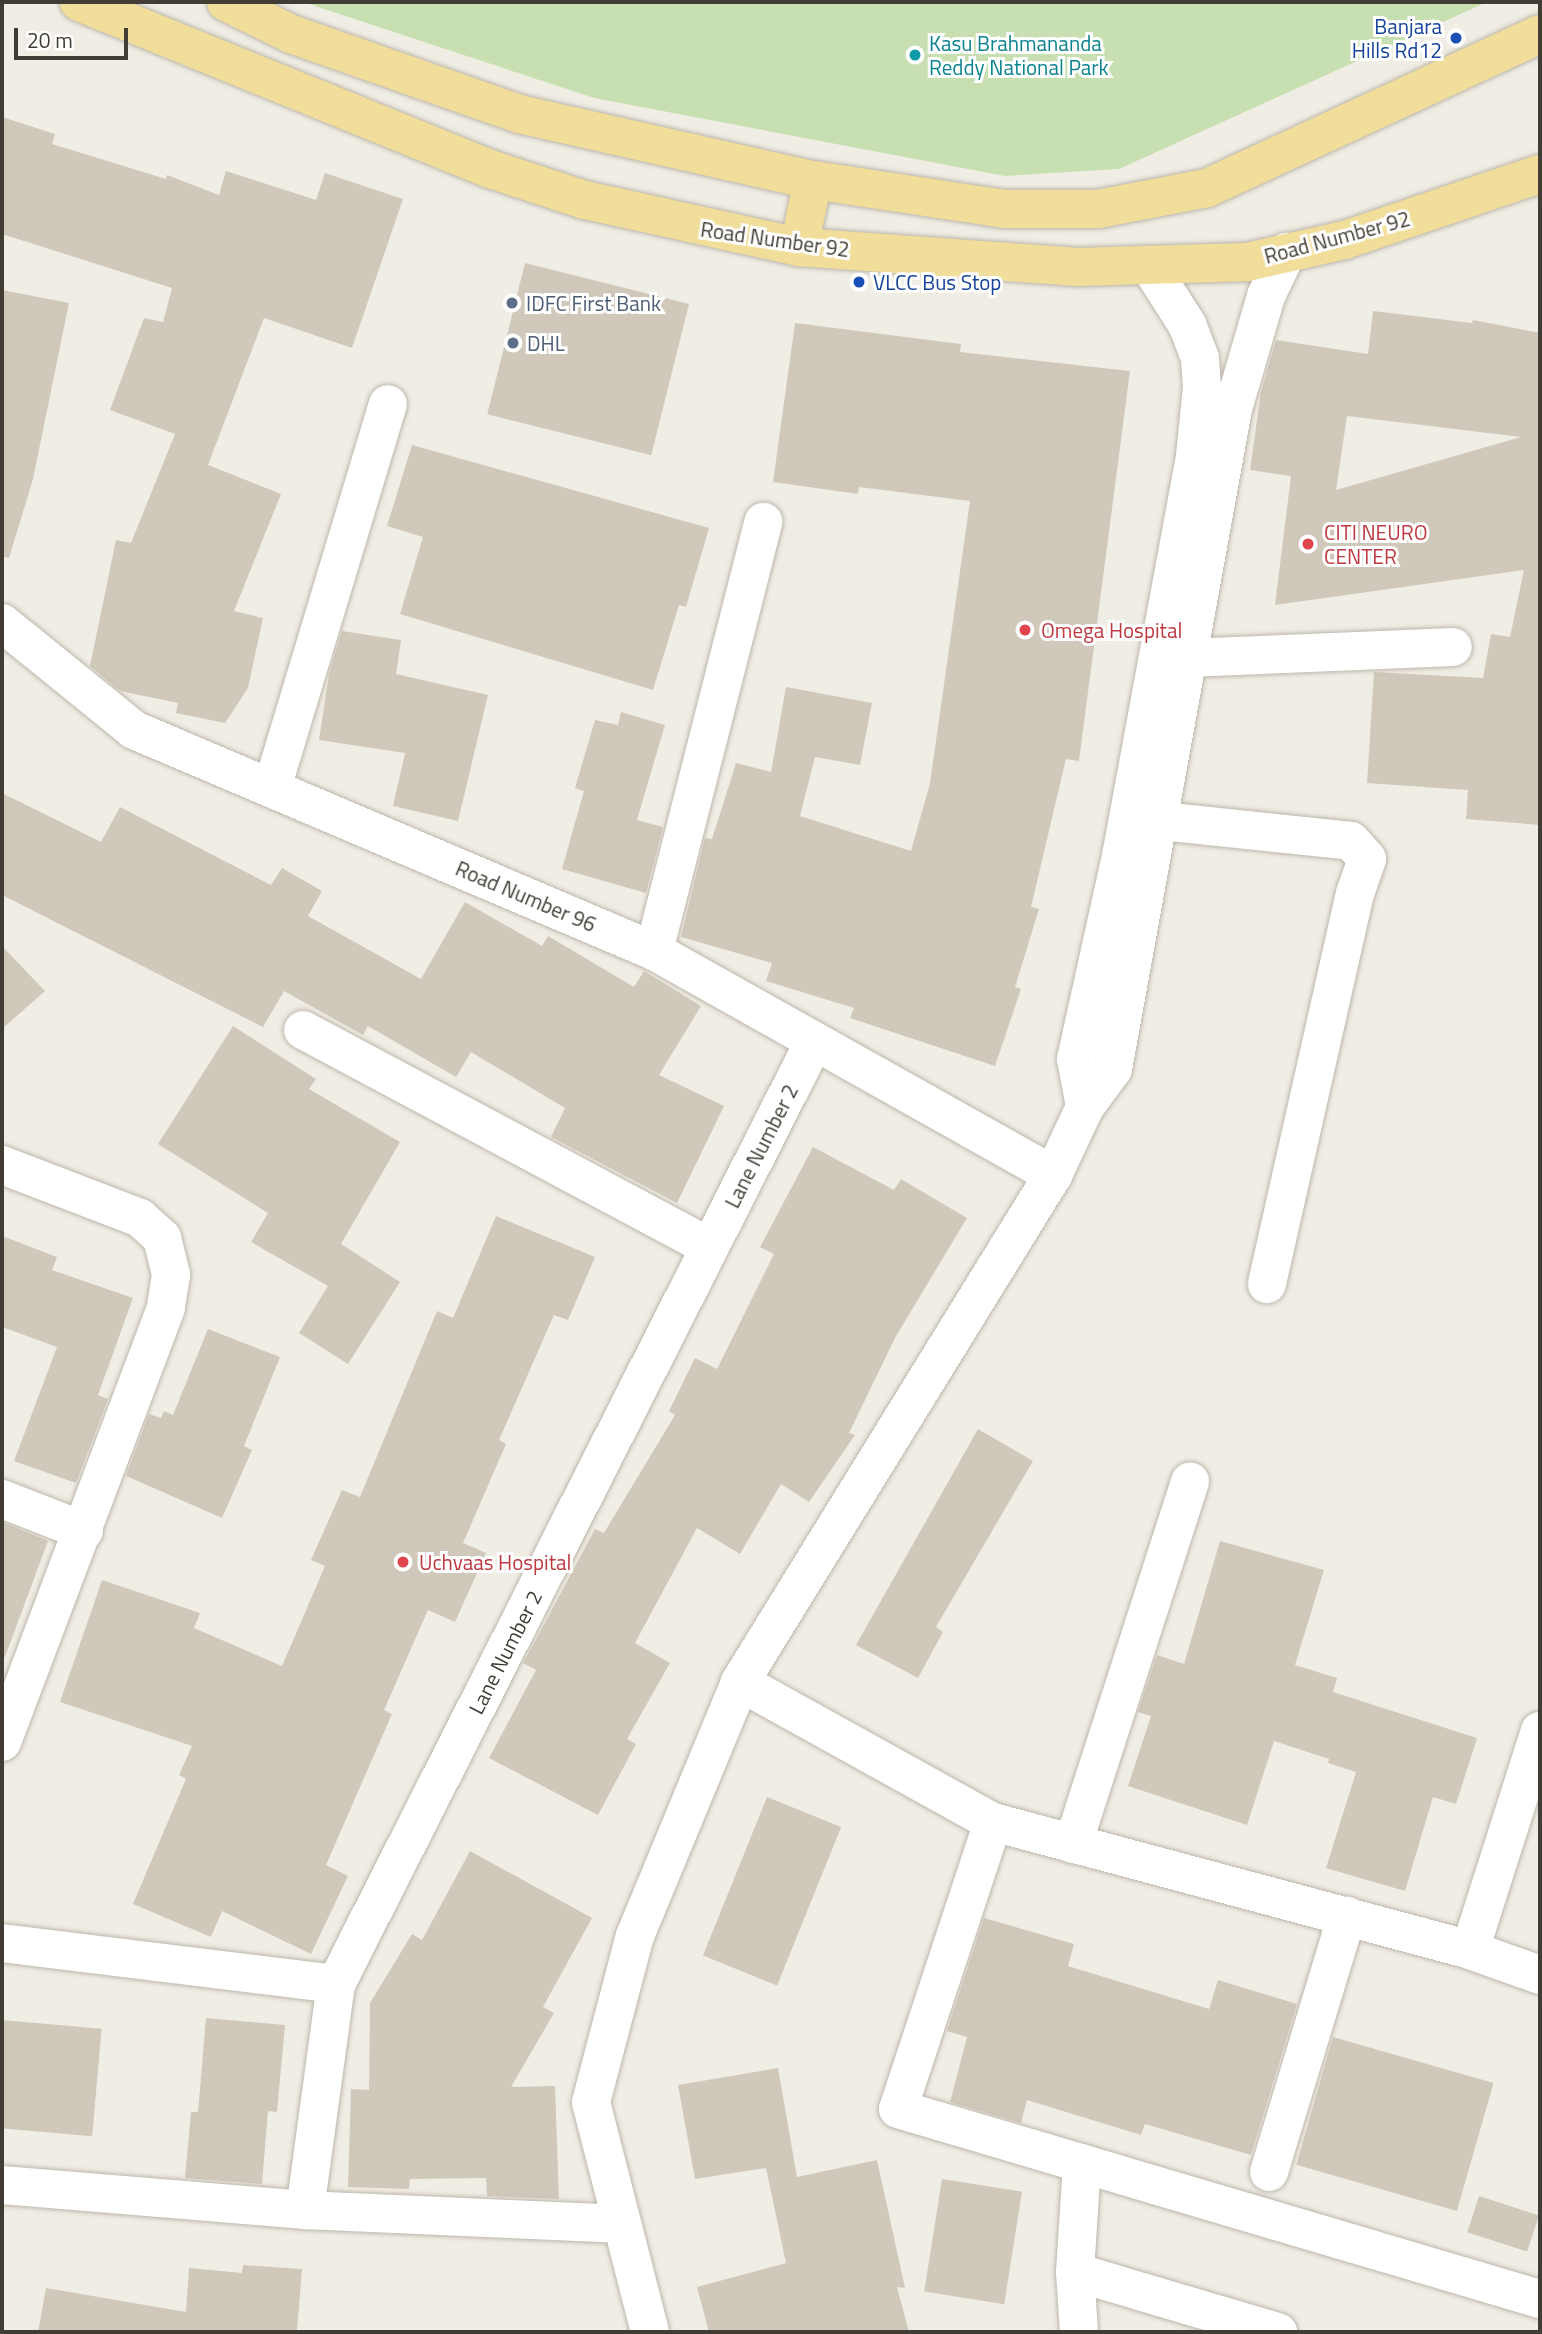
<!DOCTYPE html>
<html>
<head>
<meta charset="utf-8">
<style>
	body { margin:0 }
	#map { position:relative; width:1542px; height:2334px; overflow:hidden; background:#f0ede4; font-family:"Titillium Web",sans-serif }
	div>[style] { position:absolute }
	.green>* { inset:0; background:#c8e0b1 }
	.building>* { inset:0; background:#d0c9bb; transform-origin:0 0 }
	.roads { filter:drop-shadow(0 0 2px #bdb7ab) drop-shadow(0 0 2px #bdb7ab) }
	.minor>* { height:38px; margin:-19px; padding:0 19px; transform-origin:19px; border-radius:19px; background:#fff }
	.major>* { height:38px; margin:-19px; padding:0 19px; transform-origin:19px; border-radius:19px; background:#f2de9b }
	.dots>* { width:19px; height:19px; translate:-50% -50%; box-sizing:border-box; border:4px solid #fff; border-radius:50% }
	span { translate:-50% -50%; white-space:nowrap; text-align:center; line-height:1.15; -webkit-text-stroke:6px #fff; paint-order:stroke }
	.transit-label { font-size:21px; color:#164399 }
	.right { translate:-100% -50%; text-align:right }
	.left { translate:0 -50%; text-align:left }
	.culture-label { font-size:21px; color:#0d838f }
	.street-label { font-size:21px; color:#413d35 }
	.service-label { font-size:21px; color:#4e5e75 }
	.health-label { font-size:21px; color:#be3a42 }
	.frame { position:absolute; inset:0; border:4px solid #413d35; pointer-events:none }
	.scale { position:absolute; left:14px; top:28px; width:114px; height:32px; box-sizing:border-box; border:4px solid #413d35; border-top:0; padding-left:9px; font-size:21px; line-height:24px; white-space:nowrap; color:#413d35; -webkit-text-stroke:5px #fff; paint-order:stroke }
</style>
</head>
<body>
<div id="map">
	<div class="green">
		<i style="clip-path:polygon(303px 2px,1487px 2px,1119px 169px,1005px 176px,594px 98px)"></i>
	</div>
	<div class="building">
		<i style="clip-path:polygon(2px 117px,55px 134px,52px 144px,166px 179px,167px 175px,219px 195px,226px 171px,316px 200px,325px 173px,403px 199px,352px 348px,264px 318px,208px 465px,281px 494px,234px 611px,263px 618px,248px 688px,225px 723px,176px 713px,178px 703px,120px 691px,90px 666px,116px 540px,131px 543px,175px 434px,110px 410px,144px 318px,163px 322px,172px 288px,2px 234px)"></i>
		<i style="left:525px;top:263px;width:169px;height:156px;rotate:14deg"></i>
		<i style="clip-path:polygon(2px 290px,69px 303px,33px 479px,9px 558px,2px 556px)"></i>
		<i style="clip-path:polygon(evenodd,1373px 311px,1472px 323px,1473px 320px,1540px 333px,1540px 825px,1466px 819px,1468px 790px,1367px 783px,1374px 672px,1483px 678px,1491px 634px,1510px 637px,1524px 570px,1275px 605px,1291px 476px,1250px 470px,1261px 392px,1276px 340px,1368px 354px,1373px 311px,1347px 416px,1521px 437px,1336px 490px,1347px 416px)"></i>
		<i style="clip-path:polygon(795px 323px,961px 344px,960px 352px,1130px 371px,1079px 761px,1066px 759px,1031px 907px,1039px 909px,1015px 987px,1021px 989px,995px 1066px,850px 1018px,854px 1008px,766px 981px,772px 963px,681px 937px,705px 838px,712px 839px,736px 763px,771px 772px,786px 687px,872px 703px,860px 765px,815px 757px,800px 816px,911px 851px,930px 783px,970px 501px,859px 487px,858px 494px,773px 482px)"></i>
		<i style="clip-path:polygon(412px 445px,709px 528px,686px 607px,679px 605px,653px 690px,400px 614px,423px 537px,387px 526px)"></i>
		<i style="clip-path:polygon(342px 631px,401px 640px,396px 674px,488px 695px,458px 821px,393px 806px,405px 753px,319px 740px,329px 674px)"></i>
		<i style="clip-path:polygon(621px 712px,665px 725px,637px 820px,663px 827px,646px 893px,562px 869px,584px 791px,575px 788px,595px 720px,618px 725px)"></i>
		<i style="clip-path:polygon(2px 793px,101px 842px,120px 807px,271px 885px,282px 868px,322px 891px,308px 916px,421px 979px,465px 902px,542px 946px,548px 936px,634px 987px,644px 971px,701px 1006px,659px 1075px,724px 1106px,677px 1203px,551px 1137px,565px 1108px,471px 1052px,456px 1077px,368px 1026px,363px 1035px,284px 991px,263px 1027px,2px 895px)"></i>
		<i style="clip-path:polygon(2px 946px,45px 991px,2px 1029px)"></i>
		<i style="clip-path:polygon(233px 1026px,316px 1079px,309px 1089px,400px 1142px,341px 1244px,400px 1282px,348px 1364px,299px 1333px,328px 1286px,251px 1242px,268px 1213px,158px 1144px)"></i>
		<i style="clip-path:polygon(813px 1147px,894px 1190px,901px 1179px,967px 1218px,895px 1338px,849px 1433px,855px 1435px,809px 1502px,781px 1484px,740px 1554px,697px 1528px,635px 1643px,670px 1663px,627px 1739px,636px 1744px,598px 1815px,489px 1758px,536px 1670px,523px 1663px,532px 1647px,595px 1529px,604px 1533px,675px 1415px,669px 1411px,695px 1358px,717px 1369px,774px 1254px,760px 1247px)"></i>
		<i style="clip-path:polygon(496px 1216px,595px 1257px,568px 1320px,554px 1315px,499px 1440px,506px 1444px,463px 1543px,486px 1553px,455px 1622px,428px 1610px,384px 1710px,392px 1714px,326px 1865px,348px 1876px,311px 1954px,222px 1911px,211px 1937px,133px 1904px,186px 1779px,179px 1775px,192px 1746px,60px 1702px,102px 1580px,200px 1613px,194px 1628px,282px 1666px,325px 1566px,311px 1560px,342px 1490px,360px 1497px,437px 1311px,453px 1318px)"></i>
		<i style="clip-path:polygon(2px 1236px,57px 1257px,52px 1270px,133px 1298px,98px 1395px,108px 1399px,76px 1483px,14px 1461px,57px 1347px,2px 1327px)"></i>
		<i style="clip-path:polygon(208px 1329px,280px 1357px,244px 1446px,252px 1450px,222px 1518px,126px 1476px,149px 1414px,161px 1418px,164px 1411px,173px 1415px)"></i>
		<i style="clip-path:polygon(978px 1429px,1033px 1461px,936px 1627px,943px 1632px,918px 1678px,856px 1645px)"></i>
		<i style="clip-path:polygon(2px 1522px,48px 1541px,5px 1657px,2px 1657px)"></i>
		<i style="clip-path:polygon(1220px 1541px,1324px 1570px,1295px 1665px,1337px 1678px,1333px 1692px,1477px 1738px,1456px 1804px,1433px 1797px,1405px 1891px,1326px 1868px,1356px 1772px,1328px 1763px,1329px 1759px,1274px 1741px,1247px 1825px,1128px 1786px,1151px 1716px,1138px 1712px,1157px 1655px,1184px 1664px)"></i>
		<i style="left:767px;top:1797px;width:80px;height:171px;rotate:22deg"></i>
		<i style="clip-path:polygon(470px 1851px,592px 1918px,543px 2007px,554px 2013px,511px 2087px,555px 2086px,559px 2199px,487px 2196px,486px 2178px,410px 2179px,409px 2189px,348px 2187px,351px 2089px,369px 2090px,370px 2003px,412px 1934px,422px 1940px)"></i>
		<i style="clip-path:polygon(984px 1918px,1074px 1944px,1068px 1966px,1209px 2009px,1218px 1980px,1297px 2004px,1251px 2155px,1145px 2124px,1141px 2135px,1027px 2100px,1021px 2123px,950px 2102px,967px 2037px,947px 2031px)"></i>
		<i style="clip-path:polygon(206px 2018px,285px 2025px,277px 2112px,268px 2111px,262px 2184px,185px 2178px,191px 2112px,198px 2112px)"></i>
		<i style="left:2px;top:2020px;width:100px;height:108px;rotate:5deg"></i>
		<i style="left:1333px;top:2037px;width:167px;height:133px;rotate:16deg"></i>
		<i style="clip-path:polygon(778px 2068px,797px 2177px,877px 2160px,905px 2288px,897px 2287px,909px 2332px,709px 2332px,697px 2287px,786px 2263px,766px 2168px,695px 2179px,678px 2085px)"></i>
		<i style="left:942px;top:2179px;width:81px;height:114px;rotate:9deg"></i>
		<i style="left:1479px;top:2196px;width:63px;height:38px;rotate:18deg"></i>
		<i style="clip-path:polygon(243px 2265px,302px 2269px,297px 2332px,38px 2332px,46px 2288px,186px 2312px,189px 2268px,242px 2273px)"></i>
	</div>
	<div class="roads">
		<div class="minor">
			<i style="left:2px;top:623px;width:170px;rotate:39deg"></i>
			<i style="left:134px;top:730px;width:565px;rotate:23.03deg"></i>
			<i style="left:654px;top:951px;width:458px;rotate:29.3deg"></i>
			<i style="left:1189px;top:658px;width:264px;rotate:-2.4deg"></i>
			<i style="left:272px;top:788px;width:401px;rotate:-73.2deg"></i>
			<i style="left:1161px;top:821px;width:191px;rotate:6deg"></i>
			<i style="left:1351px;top:841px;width:24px;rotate:48deg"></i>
			<i style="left:1367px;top:859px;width:36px;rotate:109deg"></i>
			<i style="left:1355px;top:893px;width:401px;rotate:102.7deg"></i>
			<i style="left:654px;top:951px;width:443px;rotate:-75.7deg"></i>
			<i style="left:303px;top:1030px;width:461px;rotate:28.1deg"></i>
			<i style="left:1085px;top:1107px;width:49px;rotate:-100.6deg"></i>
			<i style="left:1076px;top:1059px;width:208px;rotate:-77.5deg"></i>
			<i style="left:1121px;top:856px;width:407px;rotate:-79.5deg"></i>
			<i style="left:1195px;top:456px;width:69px;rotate:-84.2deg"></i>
			<i style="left:1202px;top:387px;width:29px;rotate:-94deg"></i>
			<i style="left:1200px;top:358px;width:34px;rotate:-111deg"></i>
			<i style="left:1188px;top:326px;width:72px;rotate:-122.6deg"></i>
			<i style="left:2px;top:1165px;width:148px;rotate:21deg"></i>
			<i style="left:140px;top:1218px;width:30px;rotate:42deg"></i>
			<i style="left:162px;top:1238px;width:38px;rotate:76deg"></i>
			<i style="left:171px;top:1275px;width:33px;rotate:99deg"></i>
			<i style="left:166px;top:1308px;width:464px;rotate:110.7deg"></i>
			<i style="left:2px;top:1499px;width:88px;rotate:21.3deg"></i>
			<i style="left:740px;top:1682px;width:289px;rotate:29deg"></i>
			<i style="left:993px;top:1822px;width:494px;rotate:15deg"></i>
			<i style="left:1470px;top:1950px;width:74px;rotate:19.7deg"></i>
			<i style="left:993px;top:1822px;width:302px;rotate:108.3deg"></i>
			<i style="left:898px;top:2109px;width:670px;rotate:16.49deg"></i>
			<i style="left:1073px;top:1844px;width:381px;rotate:-72.1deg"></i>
			<i style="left:2px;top:1943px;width:337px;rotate:7deg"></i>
			<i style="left:1470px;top:1950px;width:230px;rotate:-72.3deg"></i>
			<i style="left:1269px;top:2172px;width:268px;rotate:-73.1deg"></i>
			<i style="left:2px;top:2185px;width:304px;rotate:4.7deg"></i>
			<i style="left:305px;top:2210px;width:317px;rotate:2.5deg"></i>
			<i style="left:305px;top:2210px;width:228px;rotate:-82.2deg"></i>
			<i style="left:336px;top:1984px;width:1056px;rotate:-63.1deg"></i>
			<i style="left:1075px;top:2272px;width:212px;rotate:16.5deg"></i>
			<i style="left:650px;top:2332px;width:237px;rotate:-104.4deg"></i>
			<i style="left:591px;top:2102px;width:172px;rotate:-75.2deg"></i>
			<i style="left:635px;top:1936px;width:275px;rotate:-67.5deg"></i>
			<i style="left:740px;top:1682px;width:596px;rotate:-58.31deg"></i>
			<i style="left:1053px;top:1175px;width:75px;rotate:-64.8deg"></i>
			<i style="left:1085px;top:1107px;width:47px;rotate:-53.6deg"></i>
			<i style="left:1113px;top:1069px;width:671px;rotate:-79.7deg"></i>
			<i style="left:1233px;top:409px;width:118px;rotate:-73.7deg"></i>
			<i style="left:1266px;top:296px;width:49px;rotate:-64.5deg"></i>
			<i style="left:1079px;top:2332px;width:60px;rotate:-93.8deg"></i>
			<i style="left:1075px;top:2272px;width:109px;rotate:-86.3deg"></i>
		</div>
		<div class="major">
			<i style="left:79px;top:2px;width:444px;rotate:22.1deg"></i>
			<i style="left:490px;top:169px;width:100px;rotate:18.1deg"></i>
			<i style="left:585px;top:200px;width:219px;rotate:12.4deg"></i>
			<i style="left:799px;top:247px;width:280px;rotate:4.1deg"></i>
			<i style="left:1078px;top:267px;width:169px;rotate:-1.7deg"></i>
			<i style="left:1247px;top:262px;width:100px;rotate:-12.7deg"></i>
			<i style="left:1345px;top:240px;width:206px;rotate:-18.7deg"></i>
			<i style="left:226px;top:2px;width:72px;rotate:26.2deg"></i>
			<i style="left:291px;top:34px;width:242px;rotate:19.3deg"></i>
			<i style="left:519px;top:114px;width:301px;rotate:12.7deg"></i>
			<i style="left:813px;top:180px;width:194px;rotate:8.6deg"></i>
			<i style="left:1005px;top:209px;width:93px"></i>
			<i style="left:1098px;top:209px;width:111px;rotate:-10.9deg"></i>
			<i style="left:1207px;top:188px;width:367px;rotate:-24.8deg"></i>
			<i style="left:799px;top:247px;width:68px;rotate:-78.2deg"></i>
		</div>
	</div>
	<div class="dots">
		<i style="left:1456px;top:38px;background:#1a4fb4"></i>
		<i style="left:915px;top:55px;background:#0f9aa8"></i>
		<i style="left:859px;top:282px;background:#1a4fb4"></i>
		<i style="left:512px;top:303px;background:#5c6f8a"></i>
		<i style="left:513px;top:343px;background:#5c6f8a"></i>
		<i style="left:1308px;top:544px;background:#e0444e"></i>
		<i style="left:1025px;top:630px;background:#e0444e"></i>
		<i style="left:403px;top:1562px;background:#e0444e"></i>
	</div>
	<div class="transit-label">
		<span class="right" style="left:1442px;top:38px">Banjara<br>Hills Rd12</span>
		<span class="left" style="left:873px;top:282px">VLCC Bus Stop</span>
	</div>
	<div class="culture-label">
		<span class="left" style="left:929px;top:55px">Kasu Brahmananda<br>Reddy National Park</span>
	</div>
	<div class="street-label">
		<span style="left:1337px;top:237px;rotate:-15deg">Road Number 92</span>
		<span style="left:775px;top:239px;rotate:8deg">Road Number 92</span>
		<span style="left:526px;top:896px;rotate:23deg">Road Number 96</span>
		<span style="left:761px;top:1146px;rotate:-63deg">Lane Number 2</span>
		<span style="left:505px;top:1652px;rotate:-63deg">Lane Number 2</span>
	</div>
	<div class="service-label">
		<span class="left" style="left:526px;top:303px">IDFC First Bank</span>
		<span class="left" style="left:527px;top:343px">DHL</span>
	</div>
	<div class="health-label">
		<span class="left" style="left:1324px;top:544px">CITI NEURO<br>CENTER</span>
		<span class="left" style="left:1041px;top:630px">Omega Hospital</span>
		<span class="left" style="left:419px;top:1562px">Uchvaas Hospital</span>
	</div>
	<div class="frame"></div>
	<div class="scale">20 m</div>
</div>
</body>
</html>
